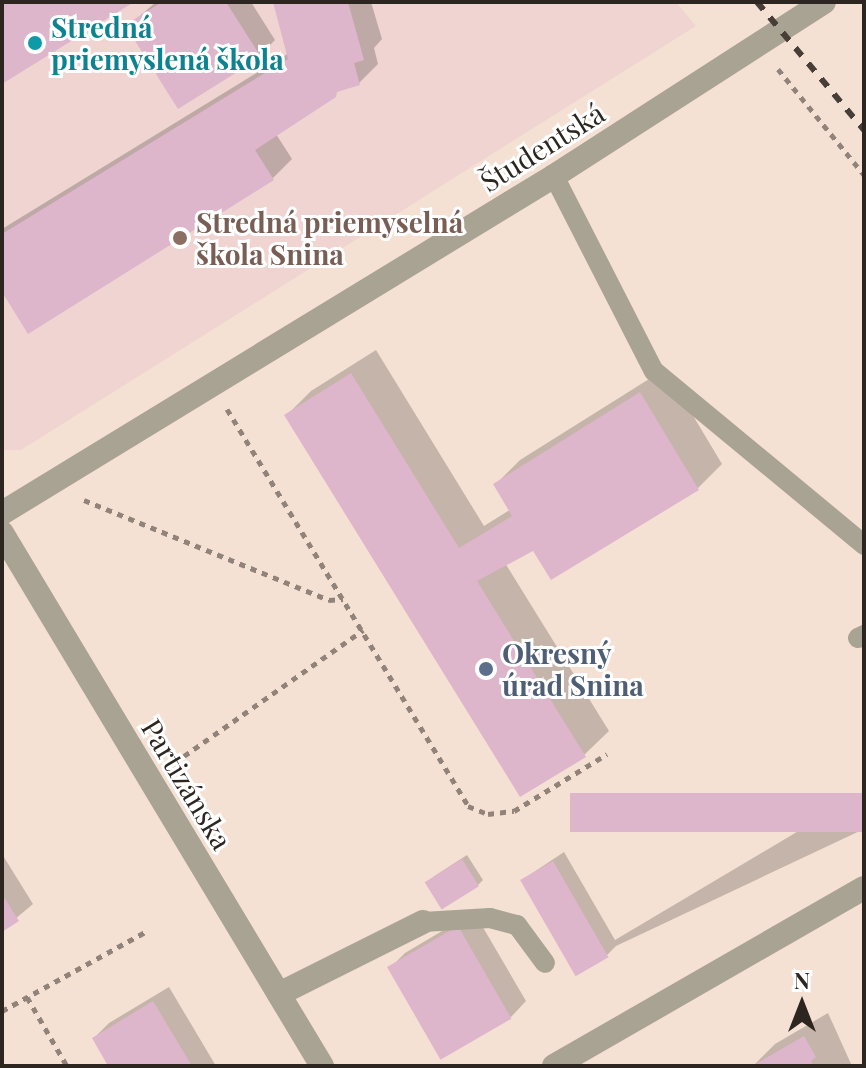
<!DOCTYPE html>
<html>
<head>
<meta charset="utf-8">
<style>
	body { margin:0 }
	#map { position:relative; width:866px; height:1068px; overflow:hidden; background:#f5e1d4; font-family:"Playfair Display",serif }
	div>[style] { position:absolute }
	.education>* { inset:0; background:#efd4d1 }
	.shadow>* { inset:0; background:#0003 }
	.building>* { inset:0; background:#ddb6cb; transform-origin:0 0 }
	.path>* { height:5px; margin-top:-2.5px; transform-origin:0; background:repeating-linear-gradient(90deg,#91837a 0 6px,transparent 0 12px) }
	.service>* { height:20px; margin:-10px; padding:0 10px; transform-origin:10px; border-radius:10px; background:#a9a393 }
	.minor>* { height:24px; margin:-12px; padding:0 12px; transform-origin:12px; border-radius:12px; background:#a9a393 }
	.rail>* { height:6px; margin-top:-3px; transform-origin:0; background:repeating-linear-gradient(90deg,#473e38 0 10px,transparent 0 20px) }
	.dots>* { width:22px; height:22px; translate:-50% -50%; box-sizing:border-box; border:4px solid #fff; border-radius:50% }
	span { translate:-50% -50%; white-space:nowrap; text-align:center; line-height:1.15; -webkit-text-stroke:6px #fff; paint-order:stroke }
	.culture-label { font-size:28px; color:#0d838f; font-weight:700 }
	.left { translate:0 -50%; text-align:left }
	.street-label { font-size:28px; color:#2c2520 }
	.education-label { font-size:28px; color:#785e54; font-weight:700 }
	.service-label { font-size:28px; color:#4e5e75; font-weight:700 }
	.frame { position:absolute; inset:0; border:4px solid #2c2520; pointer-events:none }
	.north { position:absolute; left:762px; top:964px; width:80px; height:80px; -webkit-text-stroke:6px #fff; paint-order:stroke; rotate:0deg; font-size:22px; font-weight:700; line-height:32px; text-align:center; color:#2c2520 }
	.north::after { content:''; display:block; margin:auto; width:28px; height:36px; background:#2c2520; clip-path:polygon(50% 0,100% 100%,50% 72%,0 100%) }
</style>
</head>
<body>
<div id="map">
	<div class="education">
		<i style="clip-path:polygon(2px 2px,676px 2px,696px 26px,21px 450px,2px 450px)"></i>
	</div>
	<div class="shadow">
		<i style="clip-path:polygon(156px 2px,251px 2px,275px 40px,260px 55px,128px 26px)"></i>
		<i style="clip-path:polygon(276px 2px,371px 2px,382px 39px,374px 48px,378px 64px,359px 83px,343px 88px,276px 134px,292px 159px,273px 178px,28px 332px,2px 288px,2px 229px,289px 53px)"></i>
		<i style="clip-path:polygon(376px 350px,484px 526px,511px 509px,496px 484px,520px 460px,665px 369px,722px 464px,698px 488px,552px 578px,533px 548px,505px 563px,609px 731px,584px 755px,286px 416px,311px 391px)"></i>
		<i style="clip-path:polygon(864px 792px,864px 829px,616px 946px,607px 955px,522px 880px,564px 852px,615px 940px)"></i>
		<i style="clip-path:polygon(2px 854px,33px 904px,2px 930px)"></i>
		<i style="clip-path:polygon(467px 855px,483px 880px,478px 885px,433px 877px)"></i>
		<i style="clip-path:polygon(474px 912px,526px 1001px,511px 1017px,390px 968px,405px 953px)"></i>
		<i style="clip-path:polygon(169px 987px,216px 1066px,111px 1066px,94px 1038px,109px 1023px)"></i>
		<i style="clip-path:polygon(828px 1013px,852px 1066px,753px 1066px,775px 1044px)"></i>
	</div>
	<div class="building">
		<i style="clip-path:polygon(2px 2px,134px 2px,2px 84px)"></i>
		<i style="clip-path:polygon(162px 2px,226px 2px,261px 57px,178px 109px,125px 25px)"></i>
		<i style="clip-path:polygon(273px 2px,348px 2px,364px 60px,354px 63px,360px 85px,337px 92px,336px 97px,255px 150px,274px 180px,28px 334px,2px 292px,2px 234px,288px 59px)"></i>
		<i style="clip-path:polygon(351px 373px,459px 548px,512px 516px,493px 484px,640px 392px,699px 490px,551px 580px,533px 551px,477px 581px,586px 757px,520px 797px,284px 415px)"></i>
		<i style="left:864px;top:793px;width:39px;height:294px;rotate:90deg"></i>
		<i style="left:462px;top:859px;width:32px;height:44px;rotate:58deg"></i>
		<i style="left:553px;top:861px;width:111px;height:38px;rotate:60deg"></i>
		<i style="clip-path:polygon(2px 894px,19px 921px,2px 932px)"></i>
		<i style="left:458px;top:926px;width:107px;height:82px;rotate:60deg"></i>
		<i style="clip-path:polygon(153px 1001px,192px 1066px,108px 1066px,92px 1038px)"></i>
		<i style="clip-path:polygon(804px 1036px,816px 1057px,811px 1061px,813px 1066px,752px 1066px)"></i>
	</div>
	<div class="path">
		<i style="left:778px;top:69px;width:136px;rotate:50.9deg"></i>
		<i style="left:227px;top:409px;width:464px;rotate:58.7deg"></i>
		<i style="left:468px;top:806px;width:22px;rotate:22deg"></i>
		<i style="left:488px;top:814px;width:26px;rotate:-7deg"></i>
		<i style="left:514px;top:811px;width:109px;rotate:-31.5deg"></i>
		<i style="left:84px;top:500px;width:265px;rotate:22.2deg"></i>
		<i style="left:329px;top:600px;width:14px;rotate:-4deg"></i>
		<i style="left:184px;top:756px;width:219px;rotate:-35.1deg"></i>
		<i style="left:27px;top:997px;width:80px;rotate:59.9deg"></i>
		<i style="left:2px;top:1011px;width:163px;rotate:-28.9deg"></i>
	</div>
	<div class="service">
		<i style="left:554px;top:176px;width:219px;rotate:62.9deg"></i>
		<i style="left:654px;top:371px;width:273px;rotate:39.6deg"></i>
		<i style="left:858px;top:638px;width:7px;rotate:-27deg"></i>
		<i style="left:423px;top:922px;width:67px;rotate:-3.4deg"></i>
		<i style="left:490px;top:918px;width:28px;rotate:15deg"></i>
		<i style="left:517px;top:925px;width:47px;rotate:53.6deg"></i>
	</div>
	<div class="minor">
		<i style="left:2px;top:513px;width:647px;rotate:-31.4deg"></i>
		<i style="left:554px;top:176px;width:321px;rotate:-32.8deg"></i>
		<i style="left:2px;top:533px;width:622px;rotate:59.02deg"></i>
		<i style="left:279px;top:994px;width:161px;rotate:-26.6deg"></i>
		<i style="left:554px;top:1066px;width:357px;rotate:-29.9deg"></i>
	</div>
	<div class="rail">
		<i style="left:757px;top:2px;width:167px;rotate:50.1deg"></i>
	</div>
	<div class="dots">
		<i style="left:35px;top:43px;background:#0f9aa8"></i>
		<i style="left:180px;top:238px;background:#8d6e63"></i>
		<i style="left:486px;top:669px;background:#5c6f8a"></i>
	</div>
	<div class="culture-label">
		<span class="left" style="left:51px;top:43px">Stredná<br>priemyslená škola</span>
	</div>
	<div class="street-label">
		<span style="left:542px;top:147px;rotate:-32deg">Študentská</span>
		<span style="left:187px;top:784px;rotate:59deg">Partizánska</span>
	</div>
	<div class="education-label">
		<span class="left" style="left:196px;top:238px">Stredná priemyselná<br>škola Snina</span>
	</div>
	<div class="service-label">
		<span class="left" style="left:502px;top:669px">Okresný<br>úrad Snina</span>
	</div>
	<div class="frame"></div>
	<div class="north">N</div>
</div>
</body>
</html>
